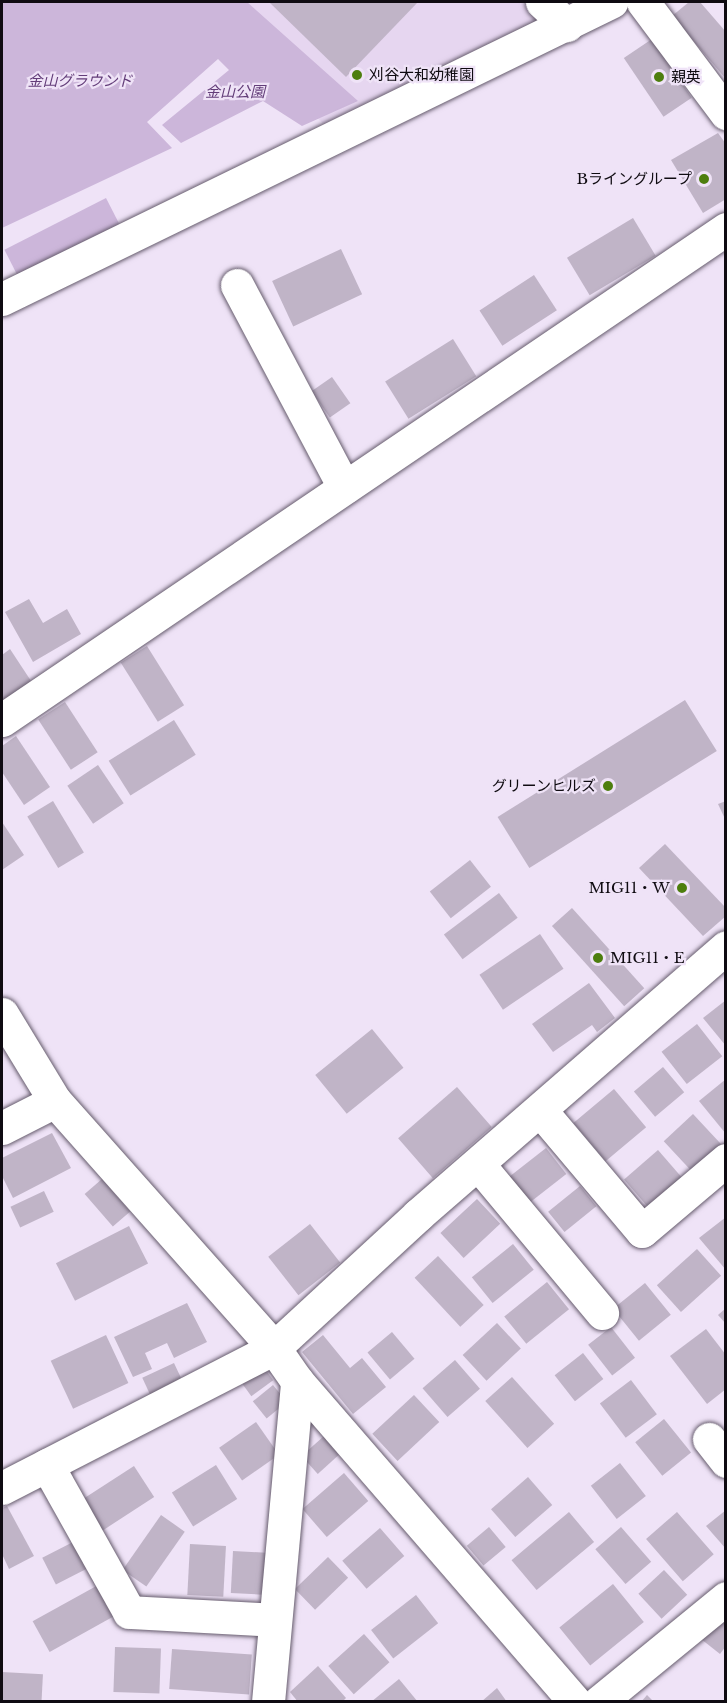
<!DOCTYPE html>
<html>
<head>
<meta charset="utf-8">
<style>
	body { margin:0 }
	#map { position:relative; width:727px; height:1703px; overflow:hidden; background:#efe3f7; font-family:"Libre Baskerville","Noto Sans JP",serif }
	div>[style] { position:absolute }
	.built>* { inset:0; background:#e6d6f0 }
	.green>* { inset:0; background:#ccb6da; transform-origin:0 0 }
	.building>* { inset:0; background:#c0b4c7; transform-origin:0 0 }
	.roads { filter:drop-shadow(0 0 2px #665c6d) drop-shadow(0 0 2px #665c6d) }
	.minor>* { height:33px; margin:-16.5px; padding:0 16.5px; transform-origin:16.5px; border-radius:16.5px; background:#fff }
	.dots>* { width:16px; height:16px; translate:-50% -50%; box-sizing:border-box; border:3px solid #efe3f7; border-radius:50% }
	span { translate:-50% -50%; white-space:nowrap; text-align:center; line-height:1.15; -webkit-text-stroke:4.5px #efe3f7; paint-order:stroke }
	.poi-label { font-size:15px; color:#0f0b11 }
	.left { translate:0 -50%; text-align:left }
	.right { translate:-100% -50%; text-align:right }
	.park-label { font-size:15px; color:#633d79; font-style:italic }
	.frame { position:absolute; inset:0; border:3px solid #0f0b11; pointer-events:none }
</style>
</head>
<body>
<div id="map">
	<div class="built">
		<i style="clip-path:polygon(211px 2px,521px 2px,543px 22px,327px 128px)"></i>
	</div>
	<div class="green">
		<i style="clip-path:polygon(2px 2px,247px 2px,358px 101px,302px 126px,263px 101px,181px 143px,162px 125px,229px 70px,218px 59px,147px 122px,172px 148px,2px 228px)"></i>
		<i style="left:106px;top:198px;width:31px;height:114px;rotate:63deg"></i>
	</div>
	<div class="building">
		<i style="clip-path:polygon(269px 2px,418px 2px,346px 77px)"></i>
		<i style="clip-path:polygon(689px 2px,700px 2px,726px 32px,726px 79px,672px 16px)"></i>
		<i style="left:652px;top:39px;width:71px;height:34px;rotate:56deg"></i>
		<i style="clip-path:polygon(718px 133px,726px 144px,726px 199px,703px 213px,671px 160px)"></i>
		<i style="left:633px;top:218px;width:44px;height:77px;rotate:59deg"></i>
		<i style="left:341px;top:249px;width:50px;height:76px;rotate:65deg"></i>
		<i style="left:534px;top:275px;width:42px;height:65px;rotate:57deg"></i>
		<i style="left:453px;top:339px;width:44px;height:80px;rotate:58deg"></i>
		<i style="left:332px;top:377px;width:32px;height:25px;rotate:55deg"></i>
		<i style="clip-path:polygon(29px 599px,43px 623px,67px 609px,81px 634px,33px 662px,5px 612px)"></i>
		<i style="left:147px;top:646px;width:70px;height:31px;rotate:58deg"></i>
		<i style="clip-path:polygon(10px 649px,35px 687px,2px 709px,2px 655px)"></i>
		<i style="left:685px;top:700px;width:60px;height:221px;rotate:58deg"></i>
		<i style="left:65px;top:702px;width:60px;height:32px;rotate:57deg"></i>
		<i style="left:174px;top:720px;width:41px;height:77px;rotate:58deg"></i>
		<i style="clip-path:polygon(16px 736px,50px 787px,24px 805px,2px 772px,2px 746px)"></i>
		<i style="left:98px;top:765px;width:46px;height:37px;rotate:56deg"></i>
		<i style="left:53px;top:801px;width:60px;height:30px;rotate:59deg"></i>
		<i style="clip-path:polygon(726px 801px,726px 821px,718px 804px)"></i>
		<i style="clip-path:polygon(2px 822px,24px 855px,2px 870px)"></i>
		<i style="clip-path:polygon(665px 844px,726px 908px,726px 916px,703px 936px,639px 868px)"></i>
		<i style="left:470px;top:860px;width:34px;height:51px;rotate:52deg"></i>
		<i style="left:499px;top:893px;width:31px;height:69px;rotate:53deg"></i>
		<i style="left:572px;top:908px;width:108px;height:27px;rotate:48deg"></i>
		<i style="left:540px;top:934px;width:42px;height:73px;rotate:56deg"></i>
		<i style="clip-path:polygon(589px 983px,615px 1018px,597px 1032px,592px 1025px,553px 1052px,532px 1024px)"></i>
		<i style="clip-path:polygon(726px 1000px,726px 1046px,703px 1018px)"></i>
		<i style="left:697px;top:1024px;width:41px;height:45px;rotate:52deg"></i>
		<i style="left:372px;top:1029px;width:50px;height:73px;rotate:51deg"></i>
		<i style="left:663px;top:1067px;width:33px;height:38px;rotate:50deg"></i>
		<i style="clip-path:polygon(726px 1079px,726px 1134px,699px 1101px)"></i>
		<i style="left:457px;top:1087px;width:53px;height:78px;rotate:49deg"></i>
		<i style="left:614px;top:1089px;width:50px;height:53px;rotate:50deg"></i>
		<i style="left:693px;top:1114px;width:41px;height:40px;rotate:47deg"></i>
		<i style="clip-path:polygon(52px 1133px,71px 1168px,13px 1198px,2px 1176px,2px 1158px)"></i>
		<i style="left:546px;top:1148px;width:33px;height:52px;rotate:52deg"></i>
		<i style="left:658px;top:1150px;width:38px;height:45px;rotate:49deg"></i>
		<i style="left:102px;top:1179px;width:43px;height:23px;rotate:49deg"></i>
		<i style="left:580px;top:1186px;width:26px;height:41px;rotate:51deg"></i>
		<i style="left:44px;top:1191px;width:23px;height:37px;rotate:65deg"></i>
		<i style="left:477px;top:1199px;width:34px;height:50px;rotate:47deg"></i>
		<i style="clip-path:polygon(726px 1217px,726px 1270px,699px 1238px)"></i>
		<i style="left:310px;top:1224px;width:49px;height:53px;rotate:52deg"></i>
		<i style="left:129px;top:1226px;width:42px;height:82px;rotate:63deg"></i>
		<i style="left:513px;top:1244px;width:33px;height:53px;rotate:51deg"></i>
		<i style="left:697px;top:1249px;width:36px;height:54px;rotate:48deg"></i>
		<i style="left:438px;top:1256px;width:67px;height:32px;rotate:47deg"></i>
		<i style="left:547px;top:1282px;width:35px;height:55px;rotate:51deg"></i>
		<i style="left:645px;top:1283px;width:41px;height:41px;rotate:51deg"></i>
		<i style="clip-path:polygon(187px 1303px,207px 1342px,174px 1358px,167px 1343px,145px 1353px,152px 1369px,133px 1377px,114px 1337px)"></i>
		<i style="clip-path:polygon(726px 1308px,726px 1324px,718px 1315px)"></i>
		<i style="left:497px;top:1323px;width:35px;height:47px;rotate:47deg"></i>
		<i style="left:611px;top:1327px;width:39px;height:29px;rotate:52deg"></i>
		<i style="clip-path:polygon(706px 1329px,726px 1355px,726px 1389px,707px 1404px,670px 1356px)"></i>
		<i style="left:392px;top:1332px;width:35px;height:32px;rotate:50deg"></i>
		<i style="left:106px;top:1335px;width:53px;height:61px;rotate:65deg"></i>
		<i style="clip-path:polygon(323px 1335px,350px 1368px,362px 1358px,386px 1387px,353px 1414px,302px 1352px)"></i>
		<i style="left:583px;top:1353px;width:33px;height:36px;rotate:52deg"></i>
		<i style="left:455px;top:1360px;width:38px;height:43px;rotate:49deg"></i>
		<i style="left:174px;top:1363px;width:23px;height:35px;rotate:65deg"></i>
		<i style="left:262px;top:1365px;width:19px;height:27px;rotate:54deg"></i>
		<i style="left:512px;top:1377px;width:63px;height:36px;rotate:48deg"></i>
		<i style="left:631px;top:1380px;width:43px;height:39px;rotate:53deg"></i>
		<i style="left:273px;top:1385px;width:22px;height:26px;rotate:51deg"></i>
		<i style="left:414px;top:1395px;width:37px;height:57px;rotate:47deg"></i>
		<i style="left:664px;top:1419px;width:43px;height:37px;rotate:51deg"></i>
		<i style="left:256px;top:1422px;width:40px;height:45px;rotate:55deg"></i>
		<i style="left:324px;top:1436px;width:24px;height:30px;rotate:48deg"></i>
		<i style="left:620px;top:1463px;width:42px;height:37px;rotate:52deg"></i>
		<i style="left:216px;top:1465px;width:40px;height:52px;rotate:58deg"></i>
		<i style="left:134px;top:1466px;width:37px;height:64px;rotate:57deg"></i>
		<i style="left:344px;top:1473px;width:37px;height:55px;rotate:49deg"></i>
		<i style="left:528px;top:1477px;width:37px;height:49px;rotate:49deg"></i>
		<i style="clip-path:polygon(7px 1506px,34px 1556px,9px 1569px,2px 1554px,2px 1508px)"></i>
		<i style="clip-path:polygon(726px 1510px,726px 1549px,706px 1526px)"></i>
		<i style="left:569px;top:1512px;width:39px;height:75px;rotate:50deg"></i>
		<i style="left:677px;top:1512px;width:56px;height:41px;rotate:49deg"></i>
		<i style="left:161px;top:1515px;width:29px;height:67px;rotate:35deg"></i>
		<i style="left:489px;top:1527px;width:26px;height:29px;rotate:50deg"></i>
		<i style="left:621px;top:1527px;width:46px;height:34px;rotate:49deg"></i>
		<i style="left:380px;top:1528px;width:37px;height:50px;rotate:49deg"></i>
		<i style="left:77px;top:1540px;width:30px;height:39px;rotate:63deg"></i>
		<i style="left:190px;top:1544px;width:36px;height:51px;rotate:3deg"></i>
		<i style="left:233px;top:1551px;width:37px;height:42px;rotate:3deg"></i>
		<i style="left:328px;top:1557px;width:29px;height:46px;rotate:46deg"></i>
		<i style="left:664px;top:1570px;width:34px;height:35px;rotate:47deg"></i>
		<i style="left:100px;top:1584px;width:35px;height:77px;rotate:61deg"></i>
		<i style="left:613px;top:1584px;width:49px;height:69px;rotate:51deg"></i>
		<i style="left:416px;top:1595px;width:36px;height:57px;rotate:52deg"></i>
		<i style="clip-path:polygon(726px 1619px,726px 1646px,720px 1654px,701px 1639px)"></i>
		<i style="left:364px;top:1634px;width:38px;height:48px;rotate:48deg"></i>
		<i style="left:115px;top:1647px;width:46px;height:45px;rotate:2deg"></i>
		<i style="left:172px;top:1649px;width:80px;height:40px;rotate:4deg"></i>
		<i style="clip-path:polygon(318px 1666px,346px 1698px,342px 1702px,298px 1702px,290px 1692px)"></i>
		<i style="left:2px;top:1672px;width:41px;height:30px;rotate:3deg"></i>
		<i style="clip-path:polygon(399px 1679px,418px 1702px,371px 1702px)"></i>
		<i style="clip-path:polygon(497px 1688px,507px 1702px,481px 1702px)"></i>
		<i style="clip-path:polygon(647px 1695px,654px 1702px,641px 1702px)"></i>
	</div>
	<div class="roads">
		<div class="minor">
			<i style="left:542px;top:2px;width:34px;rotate:43deg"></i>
			<i style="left:643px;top:2px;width:139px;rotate:53.2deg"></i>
			<i style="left:237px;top:285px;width:229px;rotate:62.1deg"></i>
			<i style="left:2px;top:299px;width:678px;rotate:-26deg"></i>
			<i style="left:2px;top:720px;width:875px;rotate:-34.14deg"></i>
			<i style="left:2px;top:1014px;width:102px;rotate:58.7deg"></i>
			<i style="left:55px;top:1101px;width:330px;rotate:48.4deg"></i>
			<i style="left:274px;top:1348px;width:40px;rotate:55.1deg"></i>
			<i style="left:297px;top:1381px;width:425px;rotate:49.1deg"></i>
			<i style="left:540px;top:1110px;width:158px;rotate:49.9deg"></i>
			<i style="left:642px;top:1231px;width:110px;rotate:-40.2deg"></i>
			<i style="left:2px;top:1128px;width:59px;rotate:-27deg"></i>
			<i style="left:478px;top:1164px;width:194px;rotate:50.2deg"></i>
			<i style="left:709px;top:1439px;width:28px;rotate:52deg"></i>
			<i style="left:47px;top:1465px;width:168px;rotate:60.8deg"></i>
			<i style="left:129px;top:1612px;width:146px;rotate:3.1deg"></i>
			<i style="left:2px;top:1488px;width:306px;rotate:-27.2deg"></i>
			<i style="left:274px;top:1348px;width:196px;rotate:-42.7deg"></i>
			<i style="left:418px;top:1215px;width:408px;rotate:-41deg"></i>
			<i style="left:268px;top:1702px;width:322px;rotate:-84.8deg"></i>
			<i style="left:599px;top:1702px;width:164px;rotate:-39.3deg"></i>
		</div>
	</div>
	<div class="dots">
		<i style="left:357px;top:75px;background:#4d7e0e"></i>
		<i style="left:659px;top:77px;background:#4d7e0e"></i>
		<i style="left:704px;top:179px;background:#4d7e0e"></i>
		<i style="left:608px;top:786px;background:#4d7e0e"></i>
		<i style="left:682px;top:888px;background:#4d7e0e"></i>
		<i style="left:598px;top:958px;background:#4d7e0e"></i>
	</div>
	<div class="poi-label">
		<span class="left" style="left:369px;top:75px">刈谷大和幼稚園</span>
		<span class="left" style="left:671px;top:77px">親英</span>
		<span class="right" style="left:692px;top:179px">Bライングループ</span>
		<span class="right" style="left:596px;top:786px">グリーンヒルズ</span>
		<span class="right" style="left:670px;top:888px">MIG11・W</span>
		<span class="left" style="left:610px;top:958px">MIG11・E</span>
	</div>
	<div class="park-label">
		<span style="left:80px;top:81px">金山グラウンド</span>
		<span style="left:235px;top:92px">金山公園</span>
	</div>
	<div class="frame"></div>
</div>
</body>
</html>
